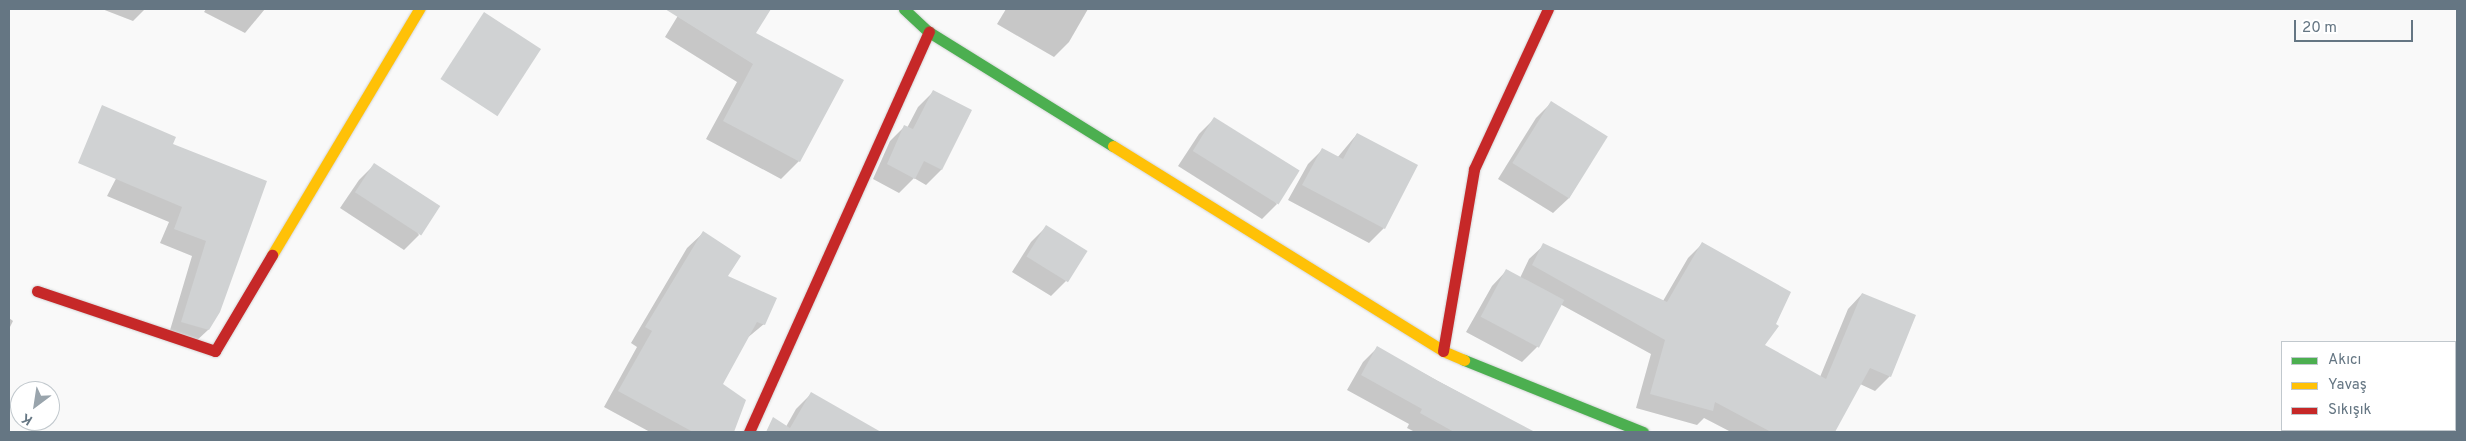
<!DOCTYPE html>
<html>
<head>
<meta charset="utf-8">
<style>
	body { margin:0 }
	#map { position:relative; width:2466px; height:441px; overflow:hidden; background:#f9f9f9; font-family:Overpass,sans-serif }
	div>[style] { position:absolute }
	.shadow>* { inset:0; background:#0003 }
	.building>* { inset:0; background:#d0d2d3; transform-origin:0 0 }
	.roads { filter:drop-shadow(0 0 1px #d5d6d7) drop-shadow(0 0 1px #d5d6d7) }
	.fast>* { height:11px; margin:-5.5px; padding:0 5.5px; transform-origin:5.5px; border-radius:5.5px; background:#4caf50 }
	.slow>* { height:11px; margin:-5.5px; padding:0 5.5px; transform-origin:5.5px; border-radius:5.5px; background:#ffc107 }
	.jam>* { height:11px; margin:-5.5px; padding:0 5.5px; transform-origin:5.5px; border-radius:5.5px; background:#c62828 }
	span { translate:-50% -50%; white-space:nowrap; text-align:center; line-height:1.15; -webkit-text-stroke:5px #fff; paint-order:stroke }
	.frame { position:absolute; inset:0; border:10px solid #657683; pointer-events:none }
	.legend { position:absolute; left:2281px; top:341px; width:175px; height:90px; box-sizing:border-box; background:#fff; border:1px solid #c1c8cd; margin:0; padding:6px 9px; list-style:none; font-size:15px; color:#657683 }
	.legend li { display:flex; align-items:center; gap:10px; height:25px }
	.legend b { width:25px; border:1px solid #c1c8cd }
	.north { position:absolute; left:10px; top:381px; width:50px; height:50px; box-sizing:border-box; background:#fff; border:1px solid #c1c8cd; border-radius:50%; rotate:211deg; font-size:14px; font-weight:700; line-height:20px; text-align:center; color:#657683 }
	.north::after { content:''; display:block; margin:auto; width:18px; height:22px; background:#99a4ac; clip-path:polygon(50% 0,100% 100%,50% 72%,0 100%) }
	.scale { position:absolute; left:2294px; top:20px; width:119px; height:22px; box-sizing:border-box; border:2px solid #657683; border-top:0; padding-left:6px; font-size:15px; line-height:18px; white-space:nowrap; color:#657683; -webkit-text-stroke:4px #fff; paint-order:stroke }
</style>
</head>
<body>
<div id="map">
	<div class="shadow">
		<i style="clip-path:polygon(102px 9px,145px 9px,133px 21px)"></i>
		<i style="clip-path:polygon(206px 9px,265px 9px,245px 33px,204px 12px)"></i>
		<i style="clip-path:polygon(682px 9px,770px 9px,754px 33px,799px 161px,781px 179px,706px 139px,737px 82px,665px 37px)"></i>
		<i style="clip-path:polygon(1006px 9px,1088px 9px,1069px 42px,1054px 57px,997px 24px)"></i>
		<i style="clip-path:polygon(933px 92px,971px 111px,941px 170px,926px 185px,914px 178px,899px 193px,873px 179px,890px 141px,905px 126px,907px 128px,918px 107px)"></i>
		<i style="clip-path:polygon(1551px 103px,1606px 137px,1569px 198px,1553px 213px,1498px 179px,1536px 118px)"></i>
		<i style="clip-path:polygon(1214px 119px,1277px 204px,1262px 219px,1178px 166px,1199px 134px)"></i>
		<i style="clip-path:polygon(1357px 134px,1384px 228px,1369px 243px,1288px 200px,1308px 164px,1323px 149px,1337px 158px)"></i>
		<i style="clip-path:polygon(135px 142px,171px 145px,266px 182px,208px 330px,193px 344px,168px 337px,192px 256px,160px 243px,169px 222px,107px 196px)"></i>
		<i style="clip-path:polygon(374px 165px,419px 235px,404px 250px,340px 208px,359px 180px)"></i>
		<i style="clip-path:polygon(1046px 227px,1066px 281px,1051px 296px,1012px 272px,1031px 242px)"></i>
		<i style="clip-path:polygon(703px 233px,726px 276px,764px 324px,746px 339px,721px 385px,743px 399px,721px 432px,650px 432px,604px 407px,637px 347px,631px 343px,687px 248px)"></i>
		<i style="clip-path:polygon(1702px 244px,1763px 346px,1820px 377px,1848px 309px,1862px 294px,1890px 376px,1875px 391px,1860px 384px,1833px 432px,1731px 432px,1704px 418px,1697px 425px,1636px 408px,1651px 354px,1560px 304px,1537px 347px,1522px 362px,1466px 332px,1492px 286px,1507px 270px,1520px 278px,1529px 259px,1544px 245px,1663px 301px,1688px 258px)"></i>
		<i style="clip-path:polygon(9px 318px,13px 321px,9px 329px)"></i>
		<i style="clip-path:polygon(1377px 348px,1532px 432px,1415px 432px,1407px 428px,1409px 424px,1347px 390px,1363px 362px)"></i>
		<i style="clip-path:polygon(811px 394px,856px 419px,848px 432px,783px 432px,796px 409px)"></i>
	</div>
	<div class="building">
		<i style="clip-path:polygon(665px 9px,771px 9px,756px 33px,844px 80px,800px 162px,723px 121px,753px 64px)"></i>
		<i style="left:484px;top:12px;width:68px;height:80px;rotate:33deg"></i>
		<i style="clip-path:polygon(933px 90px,972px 110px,942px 170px,924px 161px,915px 179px,887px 164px,904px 125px,913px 129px)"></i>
		<i style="left:1551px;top:101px;width:67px;height:73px;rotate:32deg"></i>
		<i style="clip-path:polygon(102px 105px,176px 137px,173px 144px,267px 181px,220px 312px,209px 330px,181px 322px,206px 241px,174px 229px,182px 207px,78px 163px)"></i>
		<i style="left:1214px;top:117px;width:101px;height:40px;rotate:32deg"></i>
		<i style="clip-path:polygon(1357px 133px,1418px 165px,1385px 229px,1302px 185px,1322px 148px,1343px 159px)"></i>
		<i style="left:374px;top:163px;width:79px;height:35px;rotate:33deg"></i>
		<i style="left:1046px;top:225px;width:49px;height:37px;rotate:32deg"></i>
		<i style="clip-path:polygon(703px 231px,741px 256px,728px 276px,777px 298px,765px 325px,757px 322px,723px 384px,746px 400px,734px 432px,693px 432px,618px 391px,652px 331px,645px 327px)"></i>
		<i style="clip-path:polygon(1702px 242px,1791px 292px,1776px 324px,1779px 326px,1765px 345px,1826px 379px,1862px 293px,1916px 315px,1891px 377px,1870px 368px,1835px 432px,1771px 432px,1715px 402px,1713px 411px,1650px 394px,1665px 340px,1532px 265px,1543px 243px,1667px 302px)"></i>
		<i style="left:1506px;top:269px;width:66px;height:54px;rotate:28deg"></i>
		<i style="clip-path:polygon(1377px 346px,1438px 381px,1535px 432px,1454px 432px,1420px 413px,1422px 409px,1361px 375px)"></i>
		<i style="clip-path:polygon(811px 392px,881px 432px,766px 432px,773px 417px,790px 428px)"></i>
	</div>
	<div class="roads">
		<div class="fast">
			<i style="left:904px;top:9px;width:34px;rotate:43deg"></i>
			<i style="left:929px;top:32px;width:216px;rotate:31.8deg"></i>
			<i style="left:1464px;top:360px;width:193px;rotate:21.9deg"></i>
		</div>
		<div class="slow">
			<i style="left:1113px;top:146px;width:388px;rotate:31.8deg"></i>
			<i style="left:1443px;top:351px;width:23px;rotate:23deg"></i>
			<i style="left:272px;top:255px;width:287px;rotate:-59.1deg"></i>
		</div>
		<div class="jam">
			<i style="left:37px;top:291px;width:188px;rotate:18.6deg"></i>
			<i style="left:215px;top:351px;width:112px;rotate:-59.3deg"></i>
			<i style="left:1443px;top:351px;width:185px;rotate:-80.3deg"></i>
			<i style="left:1474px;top:169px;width:176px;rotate:-65.2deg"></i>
			<i style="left:749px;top:432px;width:439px;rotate:-65.8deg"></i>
		</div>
	</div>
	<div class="frame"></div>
	<ul class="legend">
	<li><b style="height:6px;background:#4caf50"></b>Akıcı</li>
	<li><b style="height:6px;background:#ffc107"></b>Yavaş</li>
	<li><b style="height:6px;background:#c62828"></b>Sıkışık</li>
	</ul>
	<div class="north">K</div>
	<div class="scale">20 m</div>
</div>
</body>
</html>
